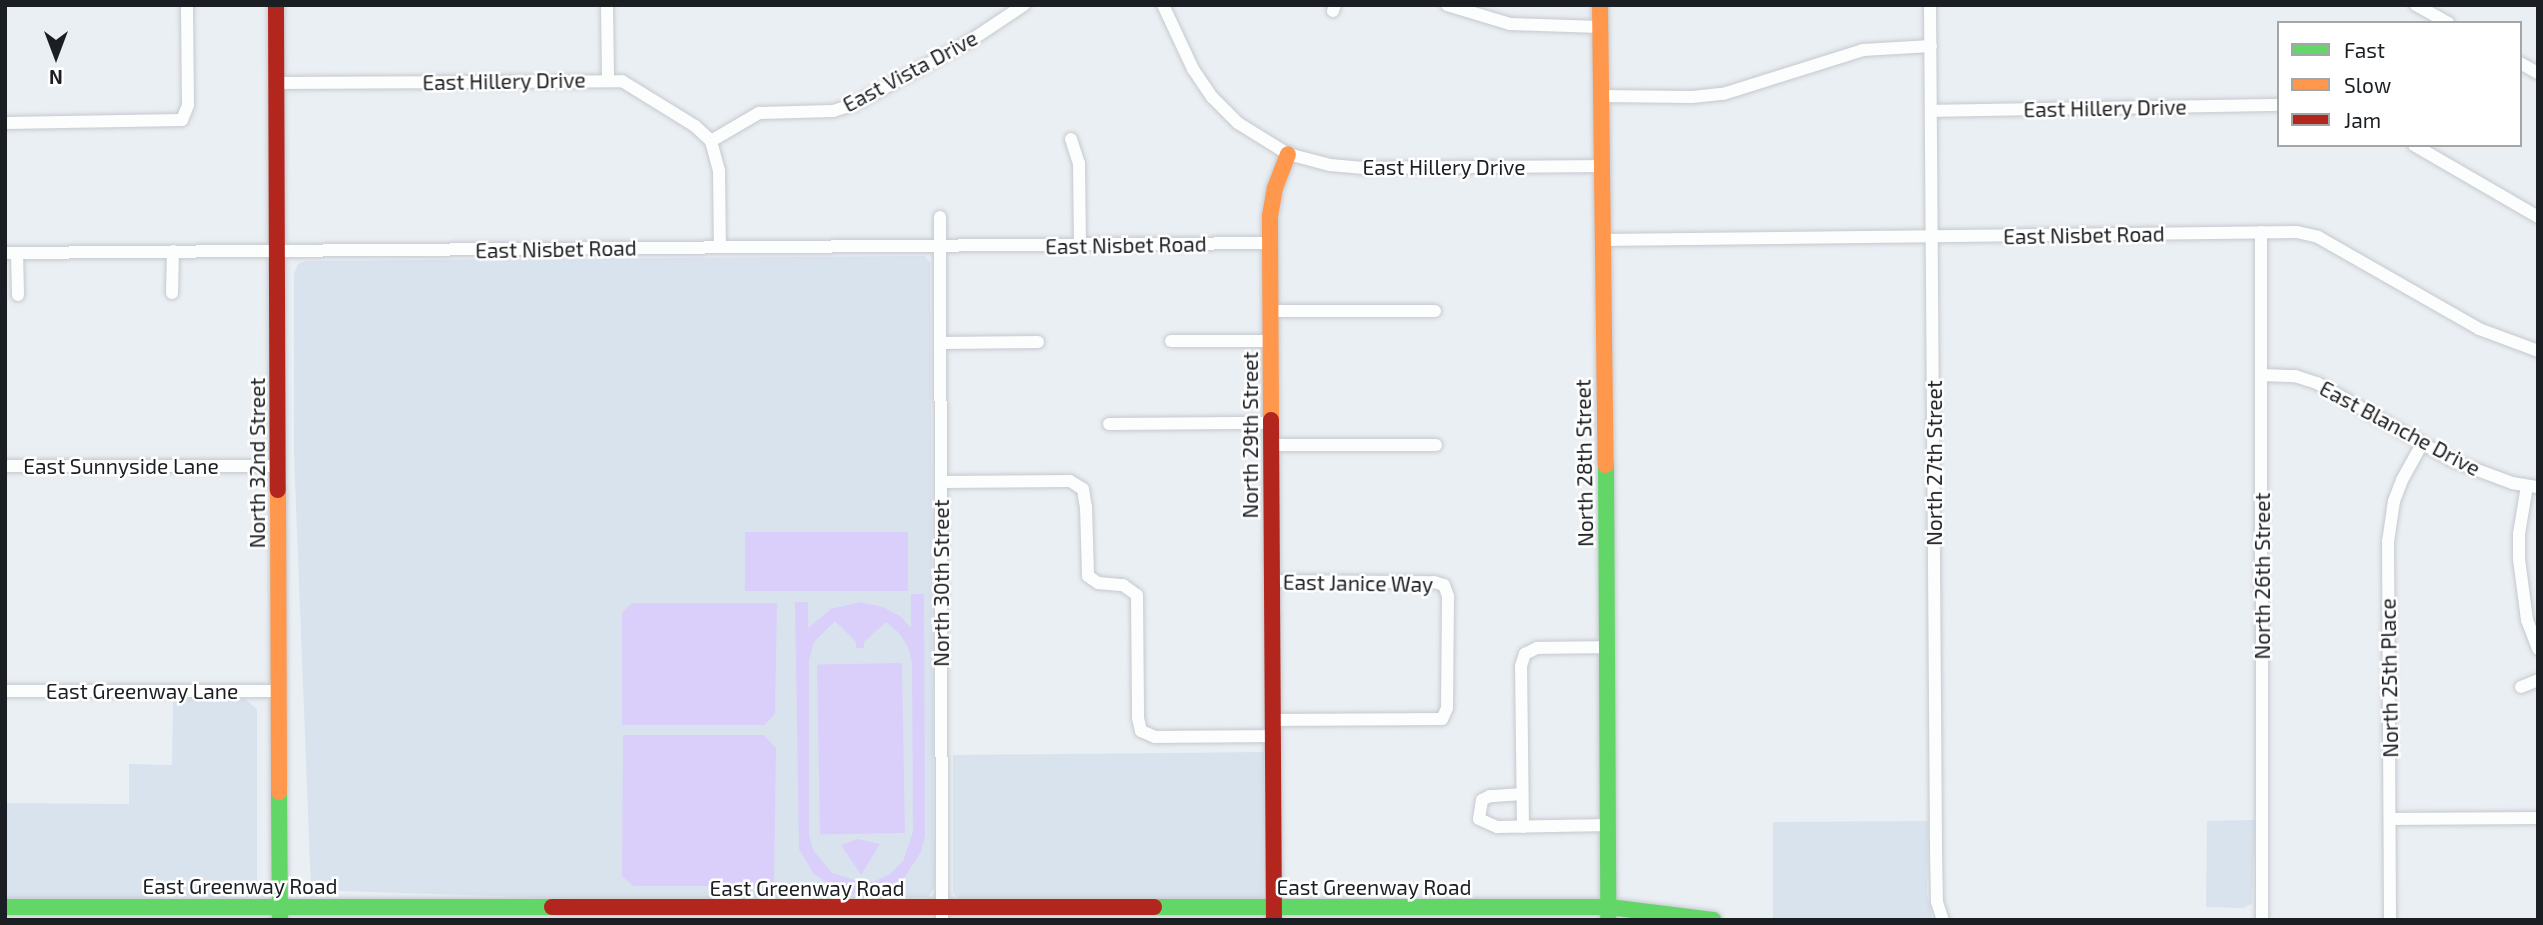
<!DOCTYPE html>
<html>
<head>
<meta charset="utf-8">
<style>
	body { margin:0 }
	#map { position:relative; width:2543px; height:925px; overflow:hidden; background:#eaeff4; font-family:"Exo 2",sans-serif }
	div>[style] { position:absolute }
	.built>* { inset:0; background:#d9e3ee }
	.green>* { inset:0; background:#dacffa; transform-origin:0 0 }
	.roads { filter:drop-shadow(0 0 2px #c5c9cd) drop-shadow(0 0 2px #c5c9cd) }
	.street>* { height:12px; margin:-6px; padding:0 6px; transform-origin:6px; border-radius:6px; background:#fcfdfd }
	.fast>* { height:16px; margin:-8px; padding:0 8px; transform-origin:8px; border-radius:8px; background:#63d668 }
	.slow>* { height:16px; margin:-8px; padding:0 8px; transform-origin:8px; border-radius:8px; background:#ff974d }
	.jam>* { height:16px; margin:-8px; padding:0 8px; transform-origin:8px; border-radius:8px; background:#b3261e }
	span { translate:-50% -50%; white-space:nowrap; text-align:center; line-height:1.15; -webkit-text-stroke:5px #fff; paint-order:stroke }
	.street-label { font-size:21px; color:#1b1e22 }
	.frame { position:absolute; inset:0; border:7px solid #1b1e22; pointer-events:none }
	.legend { position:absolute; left:2277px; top:21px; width:245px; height:126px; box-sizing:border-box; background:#fff; border:2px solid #a4a5a7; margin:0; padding:9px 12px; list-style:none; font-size:21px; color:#1b1e22 }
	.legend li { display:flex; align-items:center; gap:14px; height:35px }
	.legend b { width:35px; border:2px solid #a4a5a7 }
	.north { position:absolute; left:21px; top:21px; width:70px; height:70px; -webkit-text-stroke:5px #fff; paint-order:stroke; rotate:180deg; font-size:19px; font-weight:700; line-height:28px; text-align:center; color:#1b1e22 }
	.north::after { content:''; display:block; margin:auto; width:24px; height:32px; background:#1b1e22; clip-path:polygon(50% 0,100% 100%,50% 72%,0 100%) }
</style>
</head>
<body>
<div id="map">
	<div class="built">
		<i style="clip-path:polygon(925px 256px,930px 263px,934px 888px,928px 897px,612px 900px,311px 890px,294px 455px,294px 274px,298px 264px,306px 261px)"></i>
		<i style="clip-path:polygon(173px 699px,245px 699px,257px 709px,257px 886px,251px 896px,241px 900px,171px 895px,153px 900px,5px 900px,5px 803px,129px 804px,129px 764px,172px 765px)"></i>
		<i style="clip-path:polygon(1264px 752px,1263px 897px,1256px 900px,961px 900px,953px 893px,953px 755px)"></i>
		<i style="clip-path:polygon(2255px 820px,2252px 904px,2243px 908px,2206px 907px,2207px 821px)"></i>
		<i style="clip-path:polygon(1928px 821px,1927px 895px,1933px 920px,1773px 920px,1773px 822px)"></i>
	</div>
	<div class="green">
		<i style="left:908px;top:532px;width:59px;height:163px;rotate:90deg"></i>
		<i style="clip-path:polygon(evenodd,911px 594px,924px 594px,925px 836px,921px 852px,904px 878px,879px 892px,851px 894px,837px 890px,813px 873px,799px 849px,795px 602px,808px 602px,808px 628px,831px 609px,860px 602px,883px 607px,900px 616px,911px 628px,911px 594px,835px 621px,856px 642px,856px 648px,864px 648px,864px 642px,886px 622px,898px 632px,908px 647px,912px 663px,913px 832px,903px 861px,890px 874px,875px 881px,861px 882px,832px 873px,813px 850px,809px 835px,809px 660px,814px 642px,835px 621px)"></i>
		<i style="clip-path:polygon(632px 603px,777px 603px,775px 714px,764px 725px,622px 725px,622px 613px)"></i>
		<i style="left:902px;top:663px;width:170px;height:85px;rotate:89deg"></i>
		<i style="clip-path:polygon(623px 735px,764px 735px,776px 748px,774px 886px,633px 886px,622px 876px)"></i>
		<i style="clip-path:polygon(858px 839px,880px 844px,861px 875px,841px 845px)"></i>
	</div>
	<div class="roads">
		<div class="street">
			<i style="left:607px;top:5px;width:75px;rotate:89.2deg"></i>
			<i style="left:1163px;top:5px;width:71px;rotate:64.9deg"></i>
			<i style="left:1193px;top:69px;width:34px;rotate:56deg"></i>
			<i style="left:1212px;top:97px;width:37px;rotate:45deg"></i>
			<i style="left:1238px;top:123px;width:59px;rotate:31.8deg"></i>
			<i style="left:1288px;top:154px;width:43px;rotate:14.7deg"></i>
			<i style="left:1330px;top:165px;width:34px;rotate:5deg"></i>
			<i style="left:1364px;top:168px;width:237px;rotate:-0.5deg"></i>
			<i style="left:1447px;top:5px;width:66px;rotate:16.8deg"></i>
			<i style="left:1510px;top:24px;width:90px;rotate:1.9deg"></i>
			<i style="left:1930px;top:5px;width:847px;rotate:89.59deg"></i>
			<i style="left:1936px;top:852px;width:50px;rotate:88.9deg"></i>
			<i style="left:1937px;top:902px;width:19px;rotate:72deg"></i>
			<i style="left:2416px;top:5px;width:37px;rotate:29deg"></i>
			<i style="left:1333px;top:11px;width:6px;rotate:-72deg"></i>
			<i style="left:2520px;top:63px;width:21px;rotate:29deg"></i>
			<i style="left:277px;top:83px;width:345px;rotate:-0.3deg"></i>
			<i style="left:622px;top:81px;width:86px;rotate:31.7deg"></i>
			<i style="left:695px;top:126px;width:22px;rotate:43deg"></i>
			<i style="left:711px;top:141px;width:30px;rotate:75deg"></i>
			<i style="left:719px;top:170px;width:77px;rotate:89.3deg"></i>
			<i style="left:1600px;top:96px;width:92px;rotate:0.6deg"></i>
			<i style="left:1692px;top:97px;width:31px;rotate:-6deg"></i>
			<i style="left:1723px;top:94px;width:147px;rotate:-17.4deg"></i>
			<i style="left:1863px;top:50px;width:68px;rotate:-3.4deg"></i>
			<i style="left:1931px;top:111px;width:348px;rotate:-1deg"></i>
			<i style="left:5px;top:123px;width:177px;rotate:-1deg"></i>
			<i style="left:182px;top:120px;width:16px;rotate:-68deg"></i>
			<i style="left:188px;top:105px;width:100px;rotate:-90.6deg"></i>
			<i style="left:1071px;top:139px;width:25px;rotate:72deg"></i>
			<i style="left:1079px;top:163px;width:82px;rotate:89.3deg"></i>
			<i style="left:711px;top:141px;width:56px;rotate:-30.3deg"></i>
			<i style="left:759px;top:113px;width:74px;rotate:-1.5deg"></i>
			<i style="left:833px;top:111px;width:21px;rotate:-17deg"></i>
			<i style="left:853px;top:105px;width:133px;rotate:-28.7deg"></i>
			<i style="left:970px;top:41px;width:65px;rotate:-33.7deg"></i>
			<i style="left:2414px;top:145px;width:143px;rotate:30.1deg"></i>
			<i style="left:940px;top:217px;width:703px;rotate:89.84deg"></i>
			<i style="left:2261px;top:232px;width:688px;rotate:89.92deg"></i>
			<i style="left:1602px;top:240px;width:695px;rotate:-0.66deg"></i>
			<i style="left:2297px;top:232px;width:22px;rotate:13deg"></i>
			<i style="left:2318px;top:237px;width:185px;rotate:29.7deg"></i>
			<i style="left:2479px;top:329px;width:63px;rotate:20.4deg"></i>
			<i style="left:5px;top:253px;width:1265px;rotate:-0.45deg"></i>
			<i style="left:17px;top:253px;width:42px;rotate:88.6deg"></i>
			<i style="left:172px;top:293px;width:42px;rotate:-88.6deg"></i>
			<i style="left:1271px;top:311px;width:164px"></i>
			<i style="left:1171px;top:341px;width:100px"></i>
			<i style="left:940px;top:343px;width:98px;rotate:-0.6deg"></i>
			<i style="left:2262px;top:375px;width:33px;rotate:2deg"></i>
			<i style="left:2295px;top:376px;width:23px;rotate:18deg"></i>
			<i style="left:2317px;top:383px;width:157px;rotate:29.8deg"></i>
			<i style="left:2453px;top:461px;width:63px;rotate:20.4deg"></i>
			<i style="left:2512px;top:483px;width:26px;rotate:9deg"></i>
			<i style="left:1109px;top:424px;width:162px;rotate:-0.4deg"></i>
			<i style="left:1271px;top:445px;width:165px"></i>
			<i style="left:5px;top:466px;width:273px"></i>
			<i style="left:941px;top:482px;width:129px;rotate:-0.4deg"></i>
			<i style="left:1070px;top:481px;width:15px;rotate:32deg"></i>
			<i style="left:1083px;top:489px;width:18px;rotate:81deg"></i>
			<i style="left:1086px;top:507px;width:69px;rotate:88.3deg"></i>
			<i style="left:1088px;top:576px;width:12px;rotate:35deg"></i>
			<i style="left:1098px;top:583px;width:25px;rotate:5deg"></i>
			<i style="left:1123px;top:585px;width:17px;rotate:36deg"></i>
			<i style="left:1137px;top:595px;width:123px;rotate:89.5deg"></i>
			<i style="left:1138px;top:718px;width:13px;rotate:77deg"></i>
			<i style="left:1141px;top:731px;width:15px;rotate:23deg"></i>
			<i style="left:1155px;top:737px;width:118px;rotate:-0.5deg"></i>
			<i style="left:2527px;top:486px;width:49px;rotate:99.5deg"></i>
			<i style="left:2519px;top:534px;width:25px;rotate:90deg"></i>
			<i style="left:2519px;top:559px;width:62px;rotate:82.5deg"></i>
			<i style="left:2527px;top:620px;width:31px;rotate:69deg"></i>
			<i style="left:1272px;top:581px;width:162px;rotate:0.4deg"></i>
			<i style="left:1434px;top:582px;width:10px;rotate:17deg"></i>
			<i style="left:1444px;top:585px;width:12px;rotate:70deg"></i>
			<i style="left:1448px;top:596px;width:112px;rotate:90.5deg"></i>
			<i style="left:1447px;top:708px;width:12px;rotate:114deg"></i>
			<i style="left:1442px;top:719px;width:169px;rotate:179.7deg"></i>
			<i style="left:2521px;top:687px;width:18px;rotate:-22deg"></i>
			<i style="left:5px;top:691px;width:274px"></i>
			<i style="left:1522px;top:794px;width:32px;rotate:176deg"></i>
			<i style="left:1490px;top:796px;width:9px;rotate:153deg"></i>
			<i style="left:1482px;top:800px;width:19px;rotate:99deg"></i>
			<i style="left:1479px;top:819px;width:20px;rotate:24deg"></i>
			<i style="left:1497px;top:827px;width:112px;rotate:-1deg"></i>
			<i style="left:2390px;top:819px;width:148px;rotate:-0.4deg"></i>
			<i style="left:1523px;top:827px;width:161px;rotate:-90.7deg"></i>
			<i style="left:1521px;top:666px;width:13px;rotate:-72deg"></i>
			<i style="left:1525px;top:654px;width:13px;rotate:-27deg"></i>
			<i style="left:1537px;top:648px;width:71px;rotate:-0.8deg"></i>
			<i style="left:2390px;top:920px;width:378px;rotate:-90.3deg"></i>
			<i style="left:2388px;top:542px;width:41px;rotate:-81.7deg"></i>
			<i style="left:2394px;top:501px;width:22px;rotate:-69deg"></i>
			<i style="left:2402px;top:480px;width:41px;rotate:-60.9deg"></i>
		</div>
		<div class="fast">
			<i style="left:1606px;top:465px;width:455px;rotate:89.7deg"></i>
			<i style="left:279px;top:792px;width:128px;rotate:89.6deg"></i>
			<i style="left:5px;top:907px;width:547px"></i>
			<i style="left:1154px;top:907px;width:455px"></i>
			<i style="left:1609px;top:907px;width:105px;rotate:7.1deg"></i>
		</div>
		<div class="slow">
			<i style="left:1600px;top:5px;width:460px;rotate:89.3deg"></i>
			<i style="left:1271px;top:420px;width:204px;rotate:-90.3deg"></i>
			<i style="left:1270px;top:216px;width:28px;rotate:-80deg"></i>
			<i style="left:1275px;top:188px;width:36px;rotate:-69deg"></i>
			<i style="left:278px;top:490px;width:302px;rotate:89.8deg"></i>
		</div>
		<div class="jam">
			<i style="left:276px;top:5px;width:485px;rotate:89.8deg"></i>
			<i style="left:1271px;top:420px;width:500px;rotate:89.66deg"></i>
			<i style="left:552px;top:907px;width:602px"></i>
		</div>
	</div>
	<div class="street-label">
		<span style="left:910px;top:71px;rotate:-28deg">East Vista Drive</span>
		<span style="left:504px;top:81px;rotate:-1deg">East Hillery Drive</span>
		<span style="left:2105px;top:108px;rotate:-1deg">East Hillery Drive</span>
		<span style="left:1444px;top:167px">East Hillery Drive</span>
		<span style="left:2084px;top:235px;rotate:-1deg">East Nisbet Road</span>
		<span style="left:1126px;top:245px;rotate:-1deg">East Nisbet Road</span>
		<span style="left:556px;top:249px;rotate:-1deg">East Nisbet Road</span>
		<span style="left:2400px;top:428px;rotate:28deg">East Blanche Drive</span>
		<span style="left:1250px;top:435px;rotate:-90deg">North 29th Street</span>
		<span style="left:257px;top:463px;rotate:-90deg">North 32nd Street</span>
		<span style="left:1584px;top:463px;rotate:-91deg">North 28th Street</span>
		<span style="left:1934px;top:463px;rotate:-90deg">North 27th Street</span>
		<span style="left:121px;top:466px">East Sunnyside Lane</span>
		<span style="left:2262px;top:576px;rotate:-90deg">North 26th Street</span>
		<span style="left:941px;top:583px;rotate:-90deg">North 30th Street</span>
		<span style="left:1358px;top:583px;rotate:1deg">East Janice Way</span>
		<span style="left:2389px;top:678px;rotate:-91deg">North 25th Place</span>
		<span style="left:142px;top:691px">East Greenway Lane</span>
		<span style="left:240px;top:886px">East Greenway Road</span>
		<span style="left:1374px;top:887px">East Greenway Road</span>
		<span style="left:807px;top:888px">East Greenway Road</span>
	</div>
	<div class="frame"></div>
	<ul class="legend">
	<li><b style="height:9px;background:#63d668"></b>Fast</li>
	<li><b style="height:9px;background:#ff974d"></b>Slow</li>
	<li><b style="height:9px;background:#b3261e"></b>Jam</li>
	</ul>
	<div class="north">N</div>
</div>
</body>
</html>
